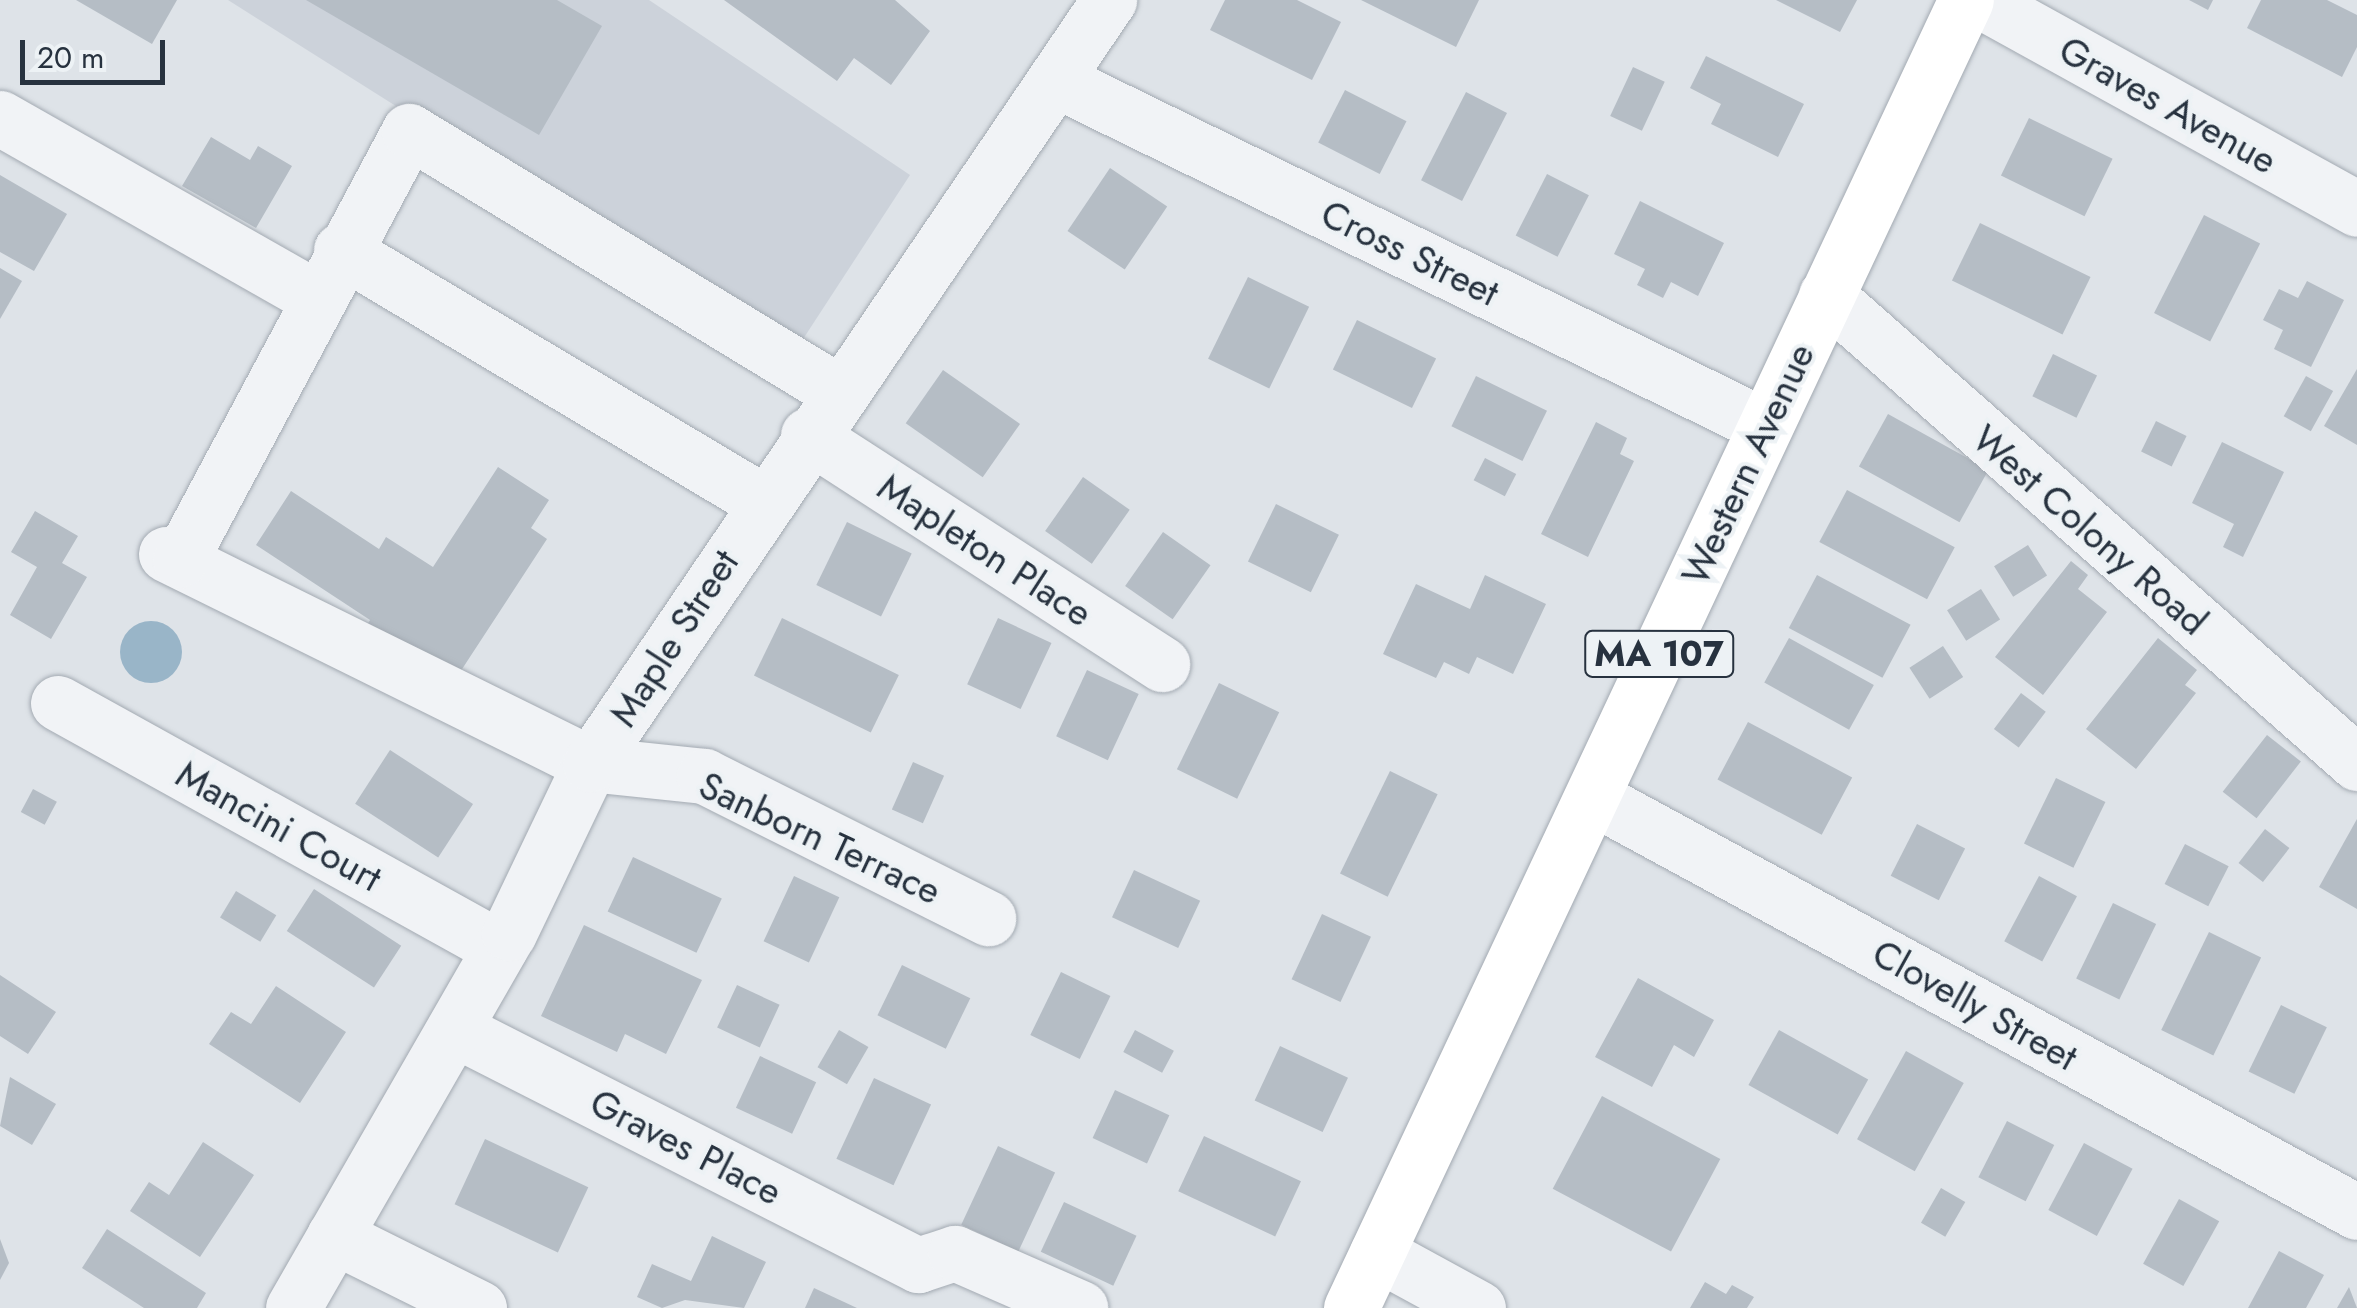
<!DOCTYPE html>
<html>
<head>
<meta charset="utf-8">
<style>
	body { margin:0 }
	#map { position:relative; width:2357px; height:1308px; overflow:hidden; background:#dee3e8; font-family:Jost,sans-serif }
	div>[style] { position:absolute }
	.built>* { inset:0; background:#ccd2da }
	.water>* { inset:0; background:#99b5c8 }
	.round { border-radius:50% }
	.building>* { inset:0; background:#b5bdc5; transform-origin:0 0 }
	.roads { filter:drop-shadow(0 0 2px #a3aab2) drop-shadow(0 0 2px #a3aab2) }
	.minor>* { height:55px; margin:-27.5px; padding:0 27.5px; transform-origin:27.5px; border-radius:27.5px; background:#f1f3f6 }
	.major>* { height:55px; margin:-27.5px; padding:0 27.5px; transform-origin:27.5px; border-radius:27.5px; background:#fff }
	span { translate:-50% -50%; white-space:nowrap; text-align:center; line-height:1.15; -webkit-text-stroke:8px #edf2f5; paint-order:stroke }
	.shield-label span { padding:2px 8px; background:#edf2f5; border:2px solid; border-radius:8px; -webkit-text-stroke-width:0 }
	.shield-label { font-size:35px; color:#27323f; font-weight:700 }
	.street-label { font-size:38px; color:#27323f }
	.scale { position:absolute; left:20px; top:40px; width:145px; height:45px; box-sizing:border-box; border:5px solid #27323f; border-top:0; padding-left:12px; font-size:30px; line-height:35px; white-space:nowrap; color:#27323f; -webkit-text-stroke:8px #edf2f5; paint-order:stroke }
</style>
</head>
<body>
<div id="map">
	<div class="built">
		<i style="clip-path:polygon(228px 0,649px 0,910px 175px,792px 356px)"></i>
	</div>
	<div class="water">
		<i class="round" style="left:120px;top:621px;width:62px;height:62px"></i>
	</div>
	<div class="building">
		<i style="clip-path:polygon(76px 0,177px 0,152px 44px)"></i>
		<i style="clip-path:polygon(306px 0,557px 0,602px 26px,539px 135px)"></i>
		<i style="clip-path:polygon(724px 0,895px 0,930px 31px,891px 85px,854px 58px,837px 81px)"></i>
		<i style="clip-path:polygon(1225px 0,1297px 0,1341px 22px,1312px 80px,1210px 30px)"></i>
		<i style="clip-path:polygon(1361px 0,1479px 0,1456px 47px)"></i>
		<i style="clip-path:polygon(1776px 0,1857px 0,1840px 32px)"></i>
		<i style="clip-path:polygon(2189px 0,2213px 0,2208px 10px)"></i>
		<i style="clip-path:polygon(2261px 0,2327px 0,2357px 15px,2357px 47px,2342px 77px,2247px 28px)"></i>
		<i style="clip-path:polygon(1706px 56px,1804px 104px,1778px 157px,1711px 124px,1721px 104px,1690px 88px)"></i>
		<i style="left:1633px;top:67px;width:35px;height:54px;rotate:25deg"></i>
		<i style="left:1345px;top:90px;width:69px;height:59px;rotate:27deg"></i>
		<i style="left:1466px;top:92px;width:46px;height:99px;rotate:27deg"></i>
		<i style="left:2029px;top:118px;width:93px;height:64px;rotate:26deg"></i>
		<i style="clip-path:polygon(211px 137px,250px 160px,258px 146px,292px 166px,256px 228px,182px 186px)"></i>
		<i style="left:1110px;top:168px;width:69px;height:76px;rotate:34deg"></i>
		<i style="left:1547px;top:174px;width:47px;height:69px;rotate:27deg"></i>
		<i style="clip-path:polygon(0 175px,67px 214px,34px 271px,0 252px)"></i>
		<i style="clip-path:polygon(1640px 201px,1724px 243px,1698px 296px,1671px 282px,1663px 298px,1637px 285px,1645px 269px,1614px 254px)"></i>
		<i style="left:2204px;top:215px;width:63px;height:110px;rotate:27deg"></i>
		<i style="left:1980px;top:223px;width:123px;height:64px;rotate:26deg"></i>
		<i style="clip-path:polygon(0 268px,22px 281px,0 319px)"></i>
		<i style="left:1248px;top:277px;width:68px;height:91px;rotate:26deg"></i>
		<i style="clip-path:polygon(2307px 281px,2344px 300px,2311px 367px,2274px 349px,2283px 330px,2263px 320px,2279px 289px,2298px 298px)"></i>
		<i style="left:1357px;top:320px;width:88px;height:55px;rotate:26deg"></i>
		<i style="left:2053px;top:354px;width:49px;height:47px;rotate:26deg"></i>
		<i style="clip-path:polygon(2357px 369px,2357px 445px,2324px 426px)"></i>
		<i style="left:943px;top:370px;width:94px;height:65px;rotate:35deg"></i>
		<i style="left:1476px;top:376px;width:79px;height:56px;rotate:26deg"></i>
		<i style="left:2306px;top:376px;width:31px;height:46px;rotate:29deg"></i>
		<i style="left:1888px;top:414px;width:115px;height:60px;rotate:29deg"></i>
		<i style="left:2156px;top:421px;width:34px;height:34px;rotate:26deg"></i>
		<i style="clip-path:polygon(1596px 422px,1627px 438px,1620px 454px,1634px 461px,1588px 557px,1541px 534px)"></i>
		<i style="clip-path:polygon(2222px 442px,2284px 472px,2243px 557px,2223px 547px,2234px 524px,2192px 503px)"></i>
		<i style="left:1485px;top:458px;width:35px;height:25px;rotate:27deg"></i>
		<i style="clip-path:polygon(498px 467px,549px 500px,531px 528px,547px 539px,449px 689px,362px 633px,370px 620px,256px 545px,291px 491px,379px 549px,386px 537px,433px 567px)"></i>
		<i style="left:1083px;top:477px;width:57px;height:66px;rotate:35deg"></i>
		<i style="left:1847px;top:490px;width:122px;height:59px;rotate:28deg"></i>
		<i style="left:1276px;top:504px;width:70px;height:64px;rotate:26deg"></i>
		<i style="clip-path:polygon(35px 511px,78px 536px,62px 563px,87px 577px,51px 639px,10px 615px,37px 567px,11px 552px)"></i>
		<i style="left:847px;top:522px;width:72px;height:70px;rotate:26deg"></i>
		<i style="left:1163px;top:532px;width:58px;height:66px;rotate:35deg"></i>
		<i style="left:2028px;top:545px;width:36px;height:40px;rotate:58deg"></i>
		<i style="clip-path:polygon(2071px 561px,2088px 575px,2078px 589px,2107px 612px,2043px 695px,1995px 657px)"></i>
		<i style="clip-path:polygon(1485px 575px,1546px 604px,1513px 674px,1477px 657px,1469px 674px,1444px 662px,1436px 678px,1383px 654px,1416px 584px,1470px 609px)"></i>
		<i style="left:1817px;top:575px;width:106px;height:60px;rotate:28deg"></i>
		<i style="left:1981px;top:589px;width:36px;height:40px;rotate:58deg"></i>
		<i style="left:782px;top:618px;width:130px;height:64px;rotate:26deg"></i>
		<i style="left:998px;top:618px;width:59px;height:73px;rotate:25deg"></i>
		<i style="left:1789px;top:638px;width:97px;height:51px;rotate:29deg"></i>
		<i style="clip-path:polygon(2158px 638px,2197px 670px,2185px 685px,2196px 693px,2136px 769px,2086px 729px)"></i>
		<i style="left:1943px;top:646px;width:37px;height:40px;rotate:57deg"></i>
		<i style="left:1087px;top:670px;width:57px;height:73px;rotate:25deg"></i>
		<i style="left:1219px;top:683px;width:67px;height:96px;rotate:26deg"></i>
		<i style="left:2021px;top:693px;width:31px;height:45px;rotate:37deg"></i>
		<i style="left:1748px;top:722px;width:118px;height:65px;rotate:28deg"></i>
		<i style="left:2267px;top:735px;width:43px;height:72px;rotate:38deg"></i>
		<i style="left:390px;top:750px;width:99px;height:64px;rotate:33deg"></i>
		<i style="left:913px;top:762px;width:34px;height:52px;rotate:24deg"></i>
		<i style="left:1390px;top:771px;width:53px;height:114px;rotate:26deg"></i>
		<i style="left:2056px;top:778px;width:55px;height:73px;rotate:26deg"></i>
		<i style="left:33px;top:789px;width:27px;height:26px;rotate:28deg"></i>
		<i style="clip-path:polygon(2357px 819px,2357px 909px,2319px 887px)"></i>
		<i style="left:1917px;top:824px;width:54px;height:58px;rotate:27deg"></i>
		<i style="left:2265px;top:829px;width:31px;height:43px;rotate:38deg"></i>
		<i style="left:2185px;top:844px;width:49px;height:45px;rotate:27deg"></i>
		<i style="left:633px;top:857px;width:98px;height:60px;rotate:25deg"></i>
		<i style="left:1134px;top:870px;width:73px;height:52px;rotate:25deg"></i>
		<i style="left:794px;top:876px;width:50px;height:72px;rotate:25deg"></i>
		<i style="left:2039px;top:876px;width:43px;height:74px;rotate:28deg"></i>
		<i style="left:314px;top:889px;width:104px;height:50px;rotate:33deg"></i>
		<i style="left:236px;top:891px;width:47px;height:31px;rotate:31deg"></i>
		<i style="left:2113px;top:903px;width:48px;height:84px;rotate:26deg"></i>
		<i style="left:1322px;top:914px;width:54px;height:72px;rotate:25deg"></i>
		<i style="clip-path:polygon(584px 925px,702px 980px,666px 1054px,625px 1034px,617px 1052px,541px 1016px)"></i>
		<i style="left:2209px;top:932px;width:58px;height:109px;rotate:26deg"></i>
		<i style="left:902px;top:965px;width:76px;height:56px;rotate:26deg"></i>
		<i style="left:1061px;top:972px;width:55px;height:70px;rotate:26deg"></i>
		<i style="clip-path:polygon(0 975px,56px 1012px,28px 1054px,0 1036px)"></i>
		<i style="clip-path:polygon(1638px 978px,1714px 1020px,1694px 1057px,1674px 1045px,1652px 1087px,1595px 1057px)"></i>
		<i style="left:737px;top:985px;width:47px;height:47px;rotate:25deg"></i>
		<i style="clip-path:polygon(276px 986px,346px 1032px,300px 1103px,209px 1044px,231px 1012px,251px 1024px)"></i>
		<i style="left:2281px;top:1005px;width:51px;height:74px;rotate:26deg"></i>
		<i style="left:839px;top:1030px;width:34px;height:43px;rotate:30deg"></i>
		<i style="left:1135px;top:1030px;width:44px;height:25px;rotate:28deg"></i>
		<i style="left:1779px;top:1030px;width:102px;height:63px;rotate:29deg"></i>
		<i style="left:1280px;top:1046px;width:75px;height:60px;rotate:25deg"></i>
		<i style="left:1906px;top:1051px;width:66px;height:101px;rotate:29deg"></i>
		<i style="left:760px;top:1056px;width:62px;height:57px;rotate:25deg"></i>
		<i style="clip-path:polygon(10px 1077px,56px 1104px,32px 1145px,0 1126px)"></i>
		<i style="left:874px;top:1078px;width:63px;height:89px;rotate:25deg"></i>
		<i style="left:1115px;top:1090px;width:60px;height:53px;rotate:25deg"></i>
		<i style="left:1602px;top:1096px;width:134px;height:105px;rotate:28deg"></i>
		<i style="left:2007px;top:1121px;width:53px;height:63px;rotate:27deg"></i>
		<i style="left:1204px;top:1136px;width:107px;height:61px;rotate:25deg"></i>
		<i style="left:485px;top:1139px;width:114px;height:72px;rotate:25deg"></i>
		<i style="clip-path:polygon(203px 1142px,254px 1175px,200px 1257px,130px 1211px,149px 1182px,169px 1195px)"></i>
		<i style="left:2084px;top:1143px;width:55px;height:76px;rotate:28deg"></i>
		<i style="left:998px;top:1146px;width:63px;height:87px;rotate:25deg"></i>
		<i style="left:1941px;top:1188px;width:28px;height:40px;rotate:30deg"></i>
		<i style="left:2179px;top:1199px;width:46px;height:74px;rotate:29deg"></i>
		<i style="left:1064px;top:1202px;width:80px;height:55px;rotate:25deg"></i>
		<i style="clip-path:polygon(107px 1229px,206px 1293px,197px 1308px,144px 1308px,82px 1268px)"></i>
		<i style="clip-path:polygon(712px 1236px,766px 1262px,744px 1308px,685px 1300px,662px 1308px,637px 1297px,652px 1264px,691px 1281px)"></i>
		<i style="clip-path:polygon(0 1239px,9px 1263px,0 1280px)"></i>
		<i style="clip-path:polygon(2279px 1251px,2324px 1275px,2306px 1308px,2248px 1308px)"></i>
		<i style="clip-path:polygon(1705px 1282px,1726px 1294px,1732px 1285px,1754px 1297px,1747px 1308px,1690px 1308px)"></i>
		<i style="clip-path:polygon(2349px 1287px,2357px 1308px,2337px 1308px)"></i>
		<i style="clip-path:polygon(814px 1288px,857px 1308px,805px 1308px)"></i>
	</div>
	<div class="roads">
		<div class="minor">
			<i style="left:1979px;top:0;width:432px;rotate:28.9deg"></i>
			<i style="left:1056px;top:80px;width:789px;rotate:26.01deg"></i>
			<i style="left:0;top:118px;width:362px;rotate:29.6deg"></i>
			<i style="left:341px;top:250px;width:492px;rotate:30.8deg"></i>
			<i style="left:1826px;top:295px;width:708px;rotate:41.39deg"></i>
			<i style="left:808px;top:435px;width:422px;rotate:32.9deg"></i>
			<i style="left:166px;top:554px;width:473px;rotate:26.3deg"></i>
			<i style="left:590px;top:764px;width:115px;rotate:6deg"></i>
			<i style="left:704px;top:776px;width:318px;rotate:26.6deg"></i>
			<i style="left:180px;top:560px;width:486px;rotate:-61.9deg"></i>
			<i style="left:409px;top:131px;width:501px;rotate:31.28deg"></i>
			<i style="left:58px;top:703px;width:505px;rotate:29deg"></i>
			<i style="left:1592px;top:797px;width:870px;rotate:28.48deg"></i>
			<i style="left:454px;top:1029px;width:521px;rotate:26.96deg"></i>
			<i style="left:918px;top:1265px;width:39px;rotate:-18deg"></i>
			<i style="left:955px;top:1253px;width:137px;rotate:23.7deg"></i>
			<i style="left:334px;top:1236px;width:162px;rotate:26.4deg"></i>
			<i style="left:1377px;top:1253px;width:115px;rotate:28.6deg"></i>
			<i style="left:293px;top:1308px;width:433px;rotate:-60.1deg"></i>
			<i style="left:509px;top:933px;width:187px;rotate:-64.4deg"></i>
			<i style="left:590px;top:764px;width:924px;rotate:-55.81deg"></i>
		</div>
		<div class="major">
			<i style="left:1351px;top:1308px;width:1445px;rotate:-64.82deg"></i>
		</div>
	</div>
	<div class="shield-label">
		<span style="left:1659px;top:654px">MA 107</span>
	</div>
	<div class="street-label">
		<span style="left:2168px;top:105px;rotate:29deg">Graves Avenue</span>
		<span style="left:1410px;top:253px;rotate:26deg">Cross Street</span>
		<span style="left:1748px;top:464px;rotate:-65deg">Western Avenue</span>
		<span style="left:2090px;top:530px;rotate:41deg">West Colony Road</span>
		<span style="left:985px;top:550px;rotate:33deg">Mapleton Place</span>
		<span style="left:674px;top:638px;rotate:-57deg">Maple Street</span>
		<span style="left:279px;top:826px;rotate:29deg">Mancini Court</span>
		<span style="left:820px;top:838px;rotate:25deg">Sanborn Terrace</span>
		<span style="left:1975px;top:1005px;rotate:29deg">Clovelly Street</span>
		<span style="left:686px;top:1147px;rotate:27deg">Graves Place</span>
	</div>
	<div class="scale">20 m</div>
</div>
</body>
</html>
